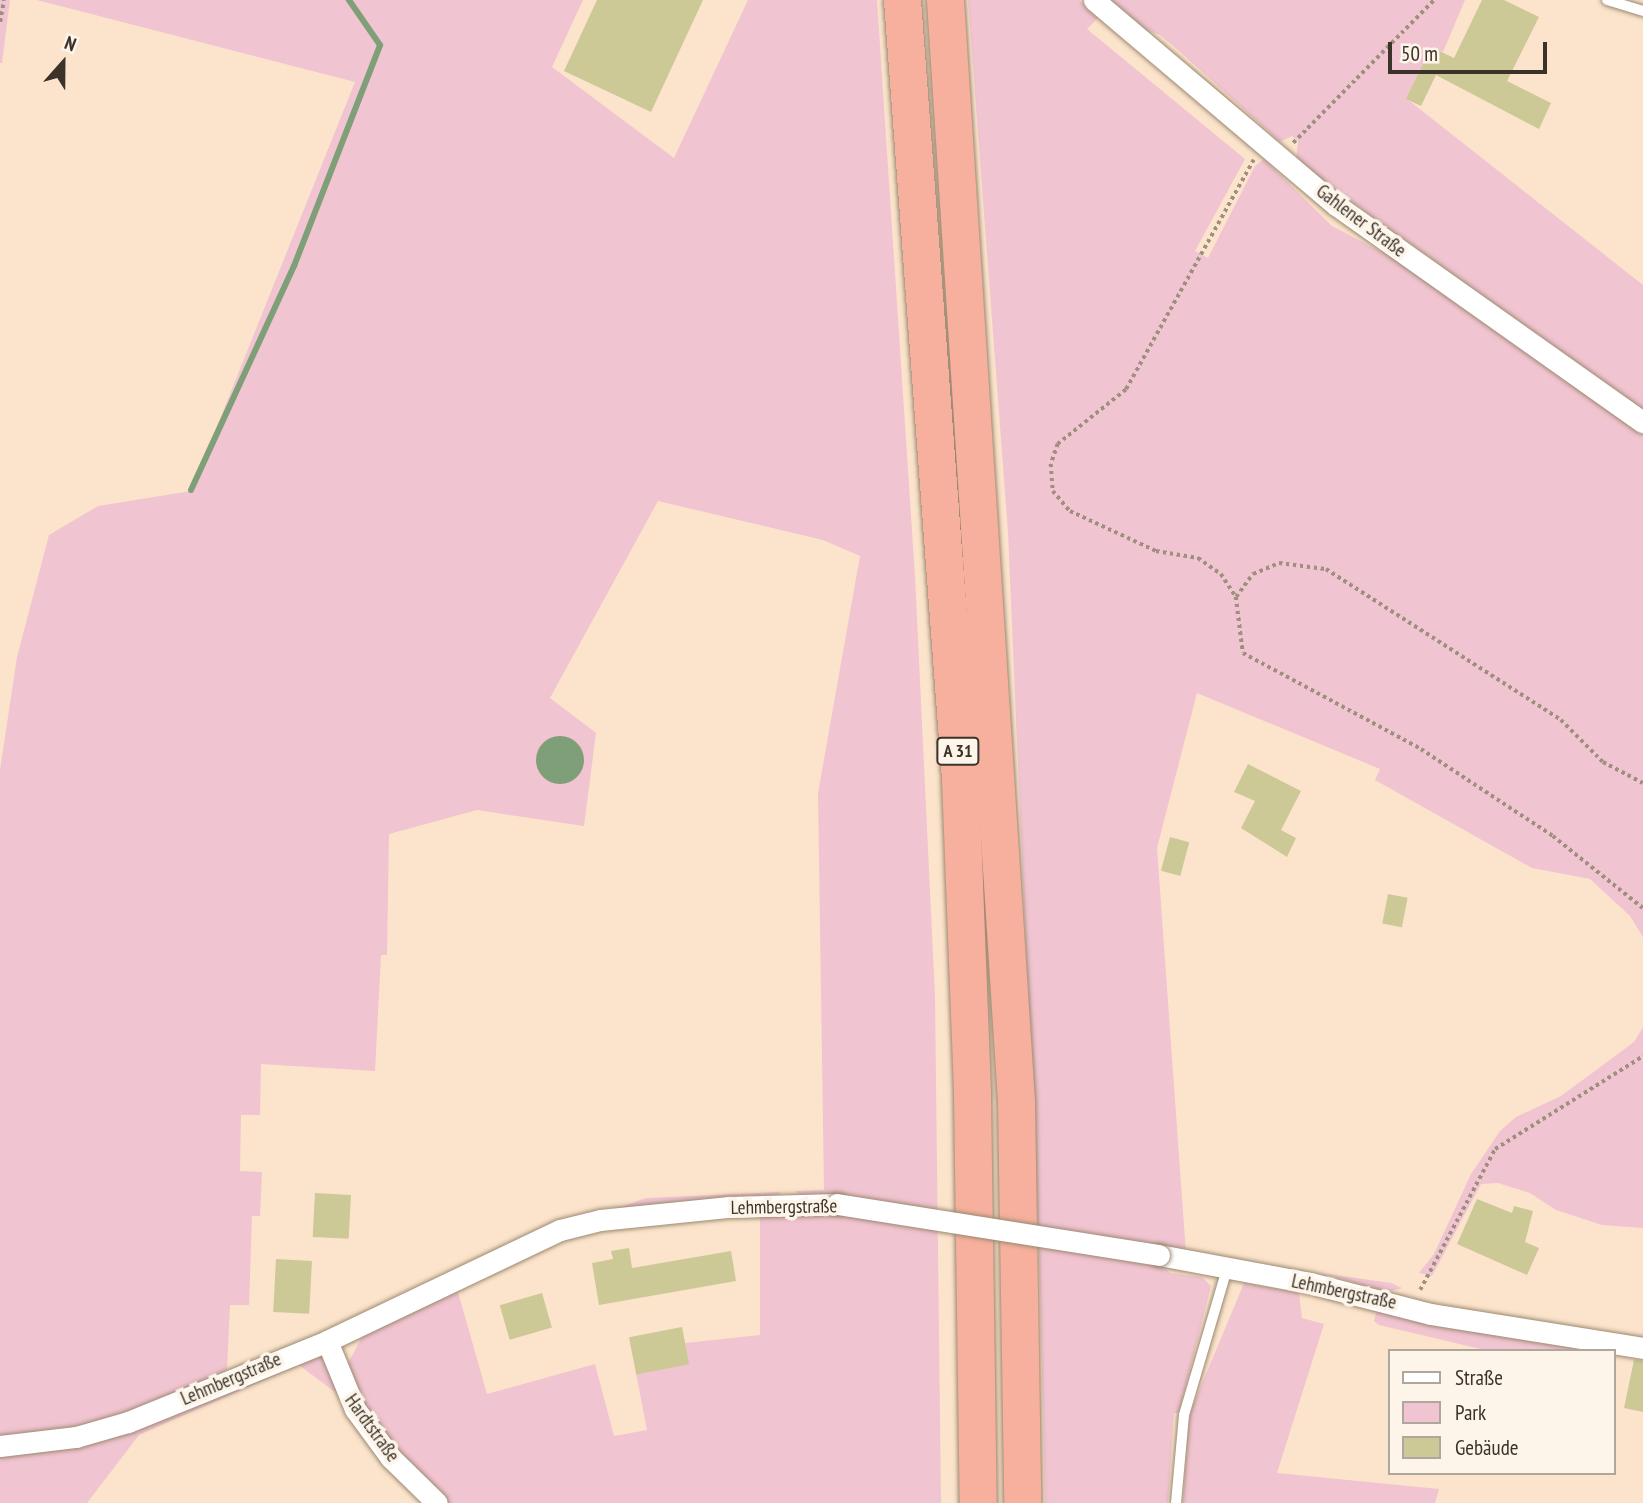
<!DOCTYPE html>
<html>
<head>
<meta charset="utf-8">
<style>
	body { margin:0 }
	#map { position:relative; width:1643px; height:1503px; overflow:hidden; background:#fbe4cb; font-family:"PT Sans Narrow",sans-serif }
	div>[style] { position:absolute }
	.green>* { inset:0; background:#f1c4d1 }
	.water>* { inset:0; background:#7f9f78 }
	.round { border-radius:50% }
	.stream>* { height:6px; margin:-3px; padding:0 3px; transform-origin:3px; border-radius:3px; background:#7f9f78 }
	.building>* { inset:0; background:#ccc996; transform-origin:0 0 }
	.path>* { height:3.5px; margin-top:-1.75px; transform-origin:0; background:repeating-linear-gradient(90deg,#a08f7e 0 3.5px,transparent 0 7px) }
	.roads { filter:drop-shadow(0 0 2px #9c8871) drop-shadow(0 0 2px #9c8871) }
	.service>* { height:10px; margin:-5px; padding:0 5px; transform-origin:5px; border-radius:5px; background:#fff }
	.minor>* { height:21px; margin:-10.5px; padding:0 10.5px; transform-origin:10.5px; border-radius:10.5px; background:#fff }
	.motorway>* { height:37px; margin:-18.5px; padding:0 18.5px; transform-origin:18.5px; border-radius:18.5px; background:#f6b09d }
	.bridges { filter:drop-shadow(0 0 2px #9c8871) drop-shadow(0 0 2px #9c8871) }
	.minor-bridge>* { height:21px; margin:-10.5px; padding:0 10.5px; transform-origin:10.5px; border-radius:10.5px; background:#fff }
	span { translate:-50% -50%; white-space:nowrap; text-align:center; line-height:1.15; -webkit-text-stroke:7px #fdf4ea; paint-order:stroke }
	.shield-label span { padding:2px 5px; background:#fdf4ea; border:2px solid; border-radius:5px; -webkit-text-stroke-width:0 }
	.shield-label { font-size:18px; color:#3b3229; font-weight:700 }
	.street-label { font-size:19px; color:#3b3229 }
	.legend { position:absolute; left:1388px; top:1349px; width:228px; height:126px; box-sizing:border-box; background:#fdf4ea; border:2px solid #afa69d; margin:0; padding:9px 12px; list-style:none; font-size:21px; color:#3b3229 }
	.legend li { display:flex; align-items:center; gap:14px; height:35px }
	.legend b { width:35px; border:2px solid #afa69d }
	.north { position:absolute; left:28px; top:28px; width:70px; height:70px; -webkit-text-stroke:5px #fdf4ea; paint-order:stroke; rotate:21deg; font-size:19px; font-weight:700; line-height:28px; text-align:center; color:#3b3229 }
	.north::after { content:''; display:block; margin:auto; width:24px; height:32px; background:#3b3229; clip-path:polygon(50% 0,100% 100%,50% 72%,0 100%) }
	.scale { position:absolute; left:1388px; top:42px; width:159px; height:32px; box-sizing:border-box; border:4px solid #3b3229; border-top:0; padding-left:9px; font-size:21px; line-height:24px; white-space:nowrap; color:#3b3229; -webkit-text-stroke:5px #fdf4ea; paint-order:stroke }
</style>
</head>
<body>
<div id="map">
	<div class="green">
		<i style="clip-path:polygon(0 0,10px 0,2px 63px,0 63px)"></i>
		<i style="clip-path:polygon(37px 0,583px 0,552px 67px,674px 158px,748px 0,877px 0,915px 576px,935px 996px,941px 1503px,443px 1503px,383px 1438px,352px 1392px,347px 1365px,364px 1333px,456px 1285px,487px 1394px,595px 1364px,614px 1436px,647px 1430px,636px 1373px,689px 1364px,685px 1343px,760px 1335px,760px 1213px,802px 1196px,795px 1191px,824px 1190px,818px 793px,860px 556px,823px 540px,658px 501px,550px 698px,596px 733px,584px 826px,477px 810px,389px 834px,387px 955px,381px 955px,375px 1071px,261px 1064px,260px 1115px,241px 1115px,240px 1171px,262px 1172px,260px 1216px,252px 1216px,249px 1305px,230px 1305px,227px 1370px,113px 1421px,0 1437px,0 770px,17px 657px,49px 535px,98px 506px,191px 491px,355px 82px)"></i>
		<i style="clip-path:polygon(968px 0,1079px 0,1099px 17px,1087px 29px,1245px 159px,1195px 251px,1208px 258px,1255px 166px,1264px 159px,1332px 226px,1395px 259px,1643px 432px,1643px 937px,1630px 916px,1590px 879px,1532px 868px,1375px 780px,1380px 769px,1197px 693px,1157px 848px,1186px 1254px,1303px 1270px,1297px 1274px,1038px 1229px,1008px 533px)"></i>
		<i style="clip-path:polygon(1108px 0,1465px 0,1443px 52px,1431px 47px,1407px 99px,1643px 285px,1643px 410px,1334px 189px,1296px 160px,1298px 141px,1292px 136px,1280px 142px,1178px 50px,1160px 35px,1141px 28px)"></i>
		<i style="clip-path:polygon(1643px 1027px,1643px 1228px,1602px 1225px,1556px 1210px,1530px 1193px,1498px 1183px,1481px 1184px,1432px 1276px,1419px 1273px,1434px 1254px,1471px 1174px,1500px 1131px,1516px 1117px,1561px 1096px,1634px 1042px)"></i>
		<i style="clip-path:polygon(781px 1192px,777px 1196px,615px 1209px,646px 1198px)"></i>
		<i style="clip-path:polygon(1039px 1244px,1160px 1264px,1170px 1273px,1202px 1277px,1211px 1286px,1179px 1413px,1174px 1413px,1168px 1503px,1045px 1503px)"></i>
		<i style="clip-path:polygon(1321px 1273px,1391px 1283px,1402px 1288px,1388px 1292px)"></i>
		<i style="clip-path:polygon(1244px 1283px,1299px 1293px,1302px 1318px,1324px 1324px,1277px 1473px,1439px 1489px,1435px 1503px,1183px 1503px,1189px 1415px)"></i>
		<i style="clip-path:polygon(1377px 1309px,1611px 1351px,1489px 1351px,1379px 1325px,1374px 1321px)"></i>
		<i style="clip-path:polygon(324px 1352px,344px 1399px,299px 1365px,139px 1435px,87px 1503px,0 1503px,0 1453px)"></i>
	</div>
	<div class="water">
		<i class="round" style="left:536px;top:736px;width:48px;height:48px"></i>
	</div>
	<div class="stream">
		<i style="left:191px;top:490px;width:247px;rotate:-65.3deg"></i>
		<i style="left:294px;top:266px;width:237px;rotate:-68.7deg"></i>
		<i style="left:380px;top:45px;width:55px;rotate:-124.6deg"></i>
	</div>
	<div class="building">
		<i style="clip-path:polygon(597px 0,703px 0,651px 112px,564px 71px)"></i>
		<i style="clip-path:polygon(1482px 0,1504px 0,1539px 17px,1507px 81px,1551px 103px,1539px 129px,1436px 75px,1421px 106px,1406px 99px,1431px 47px,1454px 58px)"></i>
		<i style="clip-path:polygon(1248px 764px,1301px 791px,1281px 830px,1296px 838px,1287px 857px,1241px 828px,1255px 801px,1234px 792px)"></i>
		<i style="left:1170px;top:837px;width:20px;height:35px;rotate:15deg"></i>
		<i style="left:1388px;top:894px;width:20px;height:30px;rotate:11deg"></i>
		<i style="left:315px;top:1193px;width:36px;height:44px;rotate:3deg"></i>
		<i style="clip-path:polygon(1477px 1199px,1512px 1213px,1514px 1206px,1533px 1211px,1525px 1242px,1539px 1248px,1527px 1275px,1457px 1244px)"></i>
		<i style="clip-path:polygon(629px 1248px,632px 1268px,731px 1251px,736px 1281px,599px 1305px,592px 1263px,613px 1259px,611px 1251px)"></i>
		<i style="left:276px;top:1259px;width:36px;height:53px;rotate:3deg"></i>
		<i style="left:542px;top:1293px;width:36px;height:44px;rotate:74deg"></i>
		<i style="left:682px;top:1327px;width:38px;height:54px;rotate:79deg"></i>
		<i style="clip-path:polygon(1634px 1360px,1643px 1361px,1643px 1412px,1624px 1408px)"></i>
	</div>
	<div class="path">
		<i style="left:0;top:22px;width:22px;rotate:-80deg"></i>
		<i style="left:1293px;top:143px;width:201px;rotate:-45.4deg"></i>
		<i style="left:1254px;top:160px;width:263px;rotate:119.1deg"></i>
		<i style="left:1126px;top:390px;width:87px;rotate:141.5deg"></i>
		<i style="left:1058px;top:444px;width:21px;rotate:109deg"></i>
		<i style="left:1051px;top:464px;width:27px;rotate:86deg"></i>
		<i style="left:1053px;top:491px;width:26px;rotate:50deg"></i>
		<i style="left:1070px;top:511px;width:95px;rotate:24.9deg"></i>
		<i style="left:1156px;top:551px;width:43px;rotate:9.5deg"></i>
		<i style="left:1198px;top:558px;width:28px;rotate:35deg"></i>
		<i style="left:1221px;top:574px;width:27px;rotate:57deg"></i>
		<i style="left:1236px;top:597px;width:56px;rotate:82.9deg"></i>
		<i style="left:1243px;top:653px;width:202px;rotate:28.3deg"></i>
		<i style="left:1421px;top:749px;width:158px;rotate:33.4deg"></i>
		<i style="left:1553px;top:836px;width:115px;rotate:38.7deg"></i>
		<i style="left:1236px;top:597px;width:29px;rotate:-54deg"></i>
		<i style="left:1253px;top:574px;width:28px;rotate:-23deg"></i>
		<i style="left:1279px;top:563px;width:47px;rotate:7.3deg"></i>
		<i style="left:1326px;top:569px;width:279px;rotate:32.7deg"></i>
		<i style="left:1561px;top:720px;width:59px;rotate:45deg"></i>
		<i style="left:1603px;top:762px;width:45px;rotate:27.7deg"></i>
		<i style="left:1420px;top:1290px;width:160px;rotate:-62deg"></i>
		<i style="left:1495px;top:1149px;width:175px;rotate:-32.1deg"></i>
	</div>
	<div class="roads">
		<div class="service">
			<i style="left:1607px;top:0;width:38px;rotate:17deg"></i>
			<i style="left:1176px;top:1503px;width:88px;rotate:-84.8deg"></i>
			<i style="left:1184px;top:1415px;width:152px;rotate:-73.6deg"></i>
		</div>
		<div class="minor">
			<i style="left:1094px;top:0;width:317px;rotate:40.3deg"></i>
			<i style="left:1336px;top:205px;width:376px;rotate:35.3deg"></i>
			<i style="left:1159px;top:1255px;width:154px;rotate:10.5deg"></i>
			<i style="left:1310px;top:1283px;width:125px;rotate:14.4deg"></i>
			<i style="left:1431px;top:1314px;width:215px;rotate:9.1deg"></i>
			<i style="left:327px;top:1341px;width:74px;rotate:67.6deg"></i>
			<i style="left:355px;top:1409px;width:61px;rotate:53.7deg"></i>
			<i style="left:391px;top:1458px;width:64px;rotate:44.4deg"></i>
			<i style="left:0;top:1446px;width:77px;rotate:-6.8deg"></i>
			<i style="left:76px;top:1437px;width:54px;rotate:-16.1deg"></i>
			<i style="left:128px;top:1422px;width:215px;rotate:-22.1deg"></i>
			<i style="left:327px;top:1341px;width:258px;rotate:-25.5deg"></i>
			<i style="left:560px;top:1230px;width:41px;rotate:-14deg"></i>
			<i style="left:600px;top:1220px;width:130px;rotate:-5.8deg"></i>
			<i style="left:729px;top:1207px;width:108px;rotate:-1.6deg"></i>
		</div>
		<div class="motorway">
			<i style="left:902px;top:0;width:781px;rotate:85.74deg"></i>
			<i style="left:960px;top:779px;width:315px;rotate:87.8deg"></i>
			<i style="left:972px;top:1094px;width:409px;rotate:89.2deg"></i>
			<i style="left:945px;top:0;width:1104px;rotate:86.31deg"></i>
			<i style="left:1016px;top:1102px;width:401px;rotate:89.1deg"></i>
		</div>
	</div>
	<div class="bridges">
		<div class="minor-bridge">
			<i style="left:837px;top:1204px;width:326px;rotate:9deg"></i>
		</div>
	</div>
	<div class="shield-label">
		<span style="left:958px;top:751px">A 31</span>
	</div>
	<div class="street-label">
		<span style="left:1361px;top:221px;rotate:37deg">Gahlener Straße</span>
		<span style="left:784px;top:1207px;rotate:-1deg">Lehmbergstraße</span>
		<span style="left:1344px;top:1292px;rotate:12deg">Lehmbergstraße</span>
		<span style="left:231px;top:1379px;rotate:-23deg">Lehmbergstraße</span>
		<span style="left:372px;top:1428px;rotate:54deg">Hardtstraße</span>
	</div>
	<ul class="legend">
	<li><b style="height:9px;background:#fff"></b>Straße</li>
	<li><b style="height:19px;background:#f1c4d1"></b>Park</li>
	<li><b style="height:19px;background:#ccc996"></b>Gebäude</li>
	</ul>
	<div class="north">N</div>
	<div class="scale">50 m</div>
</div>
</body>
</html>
